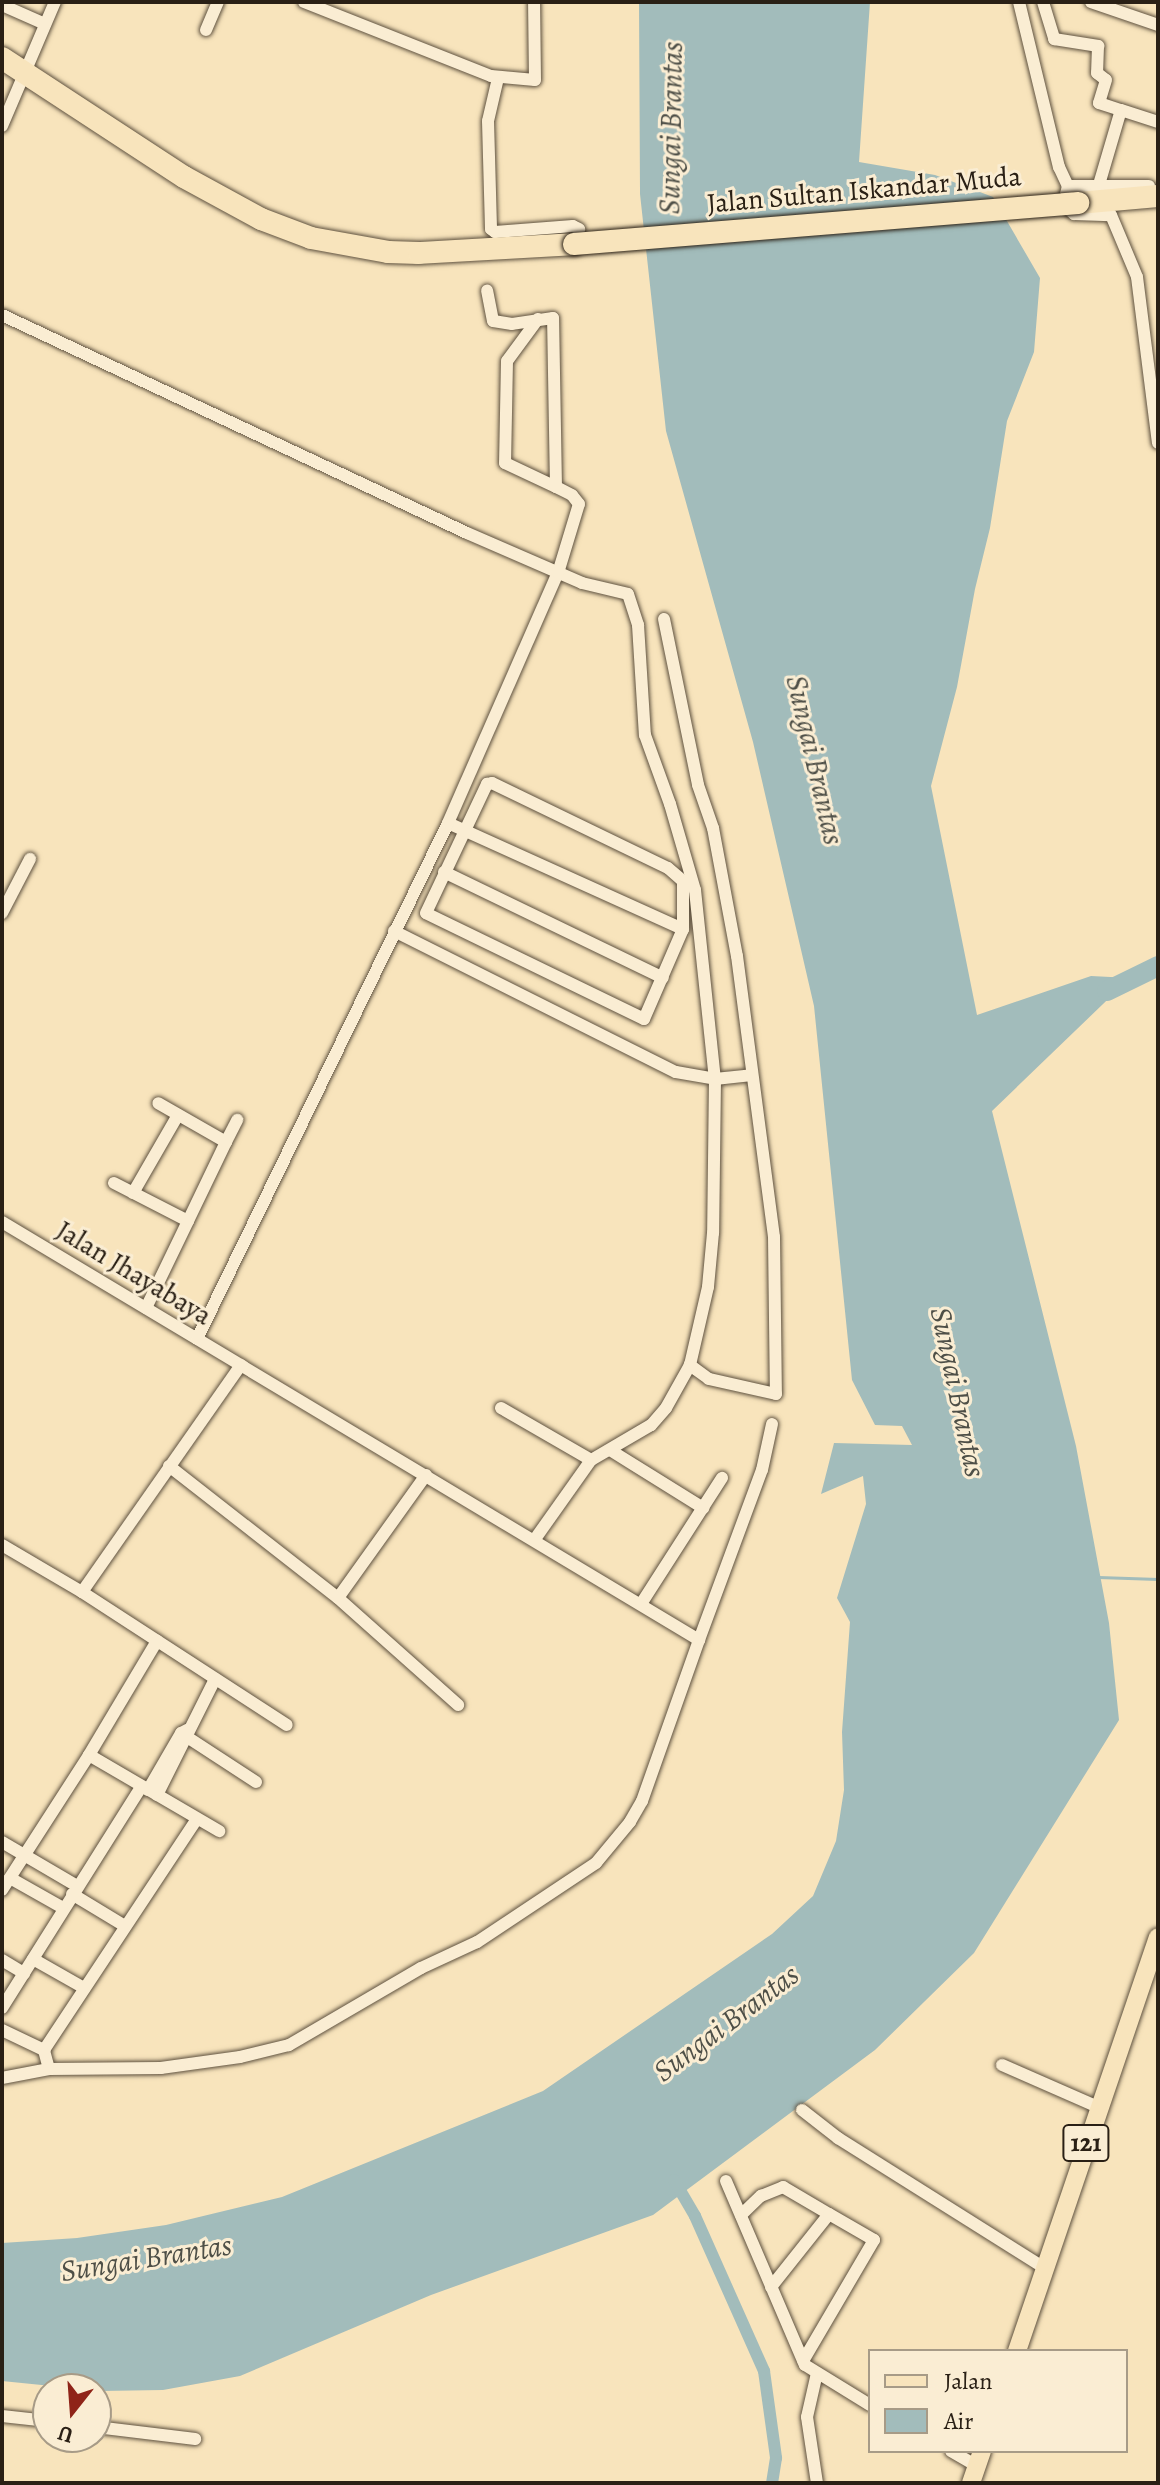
<!DOCTYPE html>
<html>
<head>
<meta charset="utf-8">
<style>
	body { margin:0 }
	#map { position:relative; width:1160px; height:2485px; overflow:hidden; background:#f8e4bc; font-family:Alegreya,serif }
	div>[style] { position:absolute }
	.water>* { inset:0; background:#a2bcbb }
	.stream>* { height:3px; margin:-1.5px; padding:0 1.5px; transform-origin:1.5px; border-radius:1.5px; background:#a2bcbb }
	.canal>* { height:12px; margin:-6px; padding:0 6px; transform-origin:6px; border-radius:6px; background:#a2bcbb }
	.river>* { height:20px; margin:-10px; padding:0 10px; transform-origin:10px; border-radius:10px; background:#a2bcbb }
	.roads { filter:drop-shadow(0 0 2px #5e513f) drop-shadow(0 0 2px #5e513f) }
	.street>* { height:12px; margin:-6px; padding:0 6px; transform-origin:6px; border-radius:6px; background:#faedd3 }
	.primary>* { height:18px; margin:-9px; padding:0 9px; transform-origin:9px; border-radius:9px; background:#f8e4bc }
	.highway>* { height:22px; margin:-11px; padding:0 11px; transform-origin:11px; border-radius:11px; background:#f8e4bc }
	.bridges { filter:drop-shadow(0 0 2px #2a2015) drop-shadow(0 0 2px #2a2015) }
	.highway-bridge>* { height:22px; margin:-11px; padding:0 11px; transform-origin:11px; border-radius:11px; background:#f8e4bc }
	span { translate:-50% -50%; white-space:nowrap; text-align:center; line-height:1.15; -webkit-text-stroke:6px #faedd3; paint-order:stroke }
	.shield-label span { padding:2px 6px; background:#faedd3; border:2px solid; border-radius:6px; -webkit-text-stroke-width:0 }
	.shield-label { font-size:26px; color:#2a2015; font-weight:700 }
	.street-label { font-size:28px; color:#2a2015 }
	.water-label { font-size:30px; color:#4e4f47; font-style:italic }
	.frame { position:absolute; inset:0; border:4px solid #2a2015; pointer-events:none }
	.legend { position:absolute; left:868px; top:2349px; width:260px; height:104px; box-sizing:border-box; background:#faedd3; border:2px solid #a79b87; margin:0; padding:10px 14px; list-style:none; font-size:24px; color:#2a2015 }
	.legend li { display:flex; align-items:center; gap:16px; height:40px }
	.legend b { width:40px; border:2px solid #a79b87 }
	.north { position:absolute; left:32px; top:2373px; width:80px; height:80px; box-sizing:border-box; background:#faedd3; border:2px solid #a79b87; border-radius:50%; rotate:197deg; font-size:22px; font-weight:700; line-height:32px; text-align:center; color:#2a2015 }
	.north::after { content:''; display:block; margin:auto; width:28px; height:36px; background:#8f2418; clip-path:polygon(50% 0,100% 100%,50% 72%,0 100%) }
</style>
</head>
<body>
<div id="map">
	<div class="water">
		<i style="clip-path:polygon(639px 2px,870px 2px,859px 162px,935px 175px,993px 197px,1040px 278px,1034px 352px,1007px 421px,990px 528px,975px 589px,957px 687px,931px 786px,977px 1015px,1091px 976px,1130px 978px,992px 1111px,1076px 1446px,1109px 1623px,1119px 1720px,974px 1953px,875px 2050px,653px 2215px,431px 2295px,240px 2376px,163px 2390px,101px 2391px,2px 2381px,2px 2243px,77px 2238px,166px 2225px,282px 2197px,543px 2091px,772px 1934px,813px 1896px,836px 1841px,844px 1790px,842px 1732px,850px 1622px,837px 1598px,866px 1504px,863px 1476px,821px 1494px,834px 1443px,912px 1445px,902px 1426px,875px 1425px,852px 1380px,814px 1006px,753px 742px,666px 431px,640px 194px)"></i>
	</div>
	<div class="stream">
		<i style="left:1098px;top:1577px;width:60px;rotate:1.9deg"></i>
	</div>
	<div class="canal">
		<i style="left:674px;top:2180px;width:42px;rotate:59.7deg"></i>
		<i style="left:695px;top:2216px;width:170px;rotate:66deg"></i>
		<i style="left:764px;top:2371px;width:88px;rotate:82.1deg"></i>
		<i style="left:776px;top:2458px;width:25px;rotate:99deg"></i>
	</div>
	<div class="river">
		<i style="left:1107px;top:991px;width:57px;rotate:-26.1deg"></i>
	</div>
	<div class="roads">
		<div class="street">
			<i style="left:304px;top:2px;width:201px;rotate:21.6deg"></i>
			<i style="left:491px;top:76px;width:44px;rotate:5.2deg"></i>
			<i style="left:535px;top:80px;width:78px;rotate:-90.7deg"></i>
			<i style="left:1019px;top:2px;width:170px;rotate:76.4deg"></i>
			<i style="left:1059px;top:167px;width:21px;rotate:65deg"></i>
			<i style="left:1068px;top:186px;width:12px;rotate:104deg"></i>
			<i style="left:1065px;top:198px;width:11px;rotate:75deg"></i>
			<i style="left:1068px;top:209px;width:8px;rotate:40deg"></i>
			<i style="left:1074px;top:214px;width:37px;rotate:2deg"></i>
			<i style="left:1111px;top:215px;width:67px;rotate:67.2deg"></i>
			<i style="left:1137px;top:277px;width:167px;rotate:82.8deg"></i>
			<i style="left:1043px;top:2px;width:39px;rotate:73deg"></i>
			<i style="left:1054px;top:39px;width:45px;rotate:9deg"></i>
			<i style="left:1098px;top:46px;width:27px;rotate:92deg"></i>
			<i style="left:1097px;top:73px;width:11px;rotate:38deg"></i>
			<i style="left:1106px;top:80px;width:24px;rotate:107deg"></i>
			<i style="left:1099px;top:103px;width:23px;rotate:18deg"></i>
			<i style="left:1091px;top:2px;width:71px;rotate:18.9deg"></i>
			<i style="left:2px;top:5px;width:47px;rotate:23.8deg"></i>
			<i style="left:206px;top:30px;width:30px;rotate:-67deg"></i>
			<i style="left:498px;top:78px;width:44px;rotate:103.1deg"></i>
			<i style="left:488px;top:121px;width:108px;rotate:88.4deg"></i>
			<i style="left:491px;top:229px;width:5px;rotate:37deg"></i>
			<i style="left:495px;top:232px;width:78px;rotate:-4.4deg"></i>
			<i style="left:573px;top:226px;width:7px;rotate:27deg"></i>
			<i style="left:2px;top:126px;width:135px;rotate:-66.9deg"></i>
			<i style="left:1068px;top:186px;width:81px"></i>
			<i style="left:1098px;top:188px;width:81px;rotate:-73.6deg"></i>
			<i style="left:1121px;top:110px;width:39px;rotate:18deg"></i>
			<i style="left:2px;top:315px;width:514px;rotate:25.12deg"></i>
			<i style="left:467px;top:533px;width:125px;rotate:23.5deg"></i>
			<i style="left:582px;top:583px;width:47px;rotate:13.4deg"></i>
			<i style="left:628px;top:594px;width:33px;rotate:72deg"></i>
			<i style="left:638px;top:625px;width:110px;rotate:86.4deg"></i>
			<i style="left:645px;top:735px;width:73px;rotate:70.1deg"></i>
			<i style="left:670px;top:804px;width:90px;rotate:73.8deg"></i>
			<i style="left:695px;top:890px;width:190px;rotate:84deg"></i>
			<i style="left:715px;top:1079px;width:154px;rotate:90.7deg"></i>
			<i style="left:713px;top:1233px;width:54px;rotate:95.3deg"></i>
			<i style="left:708px;top:1287px;width:80px;rotate:103deg"></i>
			<i style="left:690px;top:1365px;width:49px;rotate:119.2deg"></i>
			<i style="left:666px;top:1408px;width:23px;rotate:131deg"></i>
			<i style="left:651px;top:1425px;width:69px;rotate:149.7deg"></i>
			<i style="left:591px;top:1460px;width:97px;rotate:125.3deg"></i>
			<i style="left:538px;top:319px;width:52px;rotate:126.4deg"></i>
			<i style="left:507px;top:361px;width:102px;rotate:91.1deg"></i>
			<i style="left:505px;top:463px;width:56px;rotate:25.2deg"></i>
			<i style="left:664px;top:619px;width:169px;rotate:78.4deg"></i>
			<i style="left:698px;top:785px;width:46px;rotate:70.8deg"></i>
			<i style="left:713px;top:828px;width:130px;rotate:79.4deg"></i>
			<i style="left:737px;top:956px;width:283px;rotate:82.5deg"></i>
			<i style="left:774px;top:1237px;width:157px;rotate:89.3deg"></i>
			<i style="left:776px;top:1394px;width:69px;rotate:-167.4deg"></i>
			<i style="left:709px;top:1379px;width:24px;rotate:-144deg"></i>
			<i style="left:492px;top:783px;width:195px;rotate:25.8deg"></i>
			<i style="left:668px;top:868px;width:20px;rotate:41deg"></i>
			<i style="left:683px;top:881px;width:48px;rotate:90deg"></i>
			<i style="left:683px;top:929px;width:98px;rotate:113.4deg"></i>
			<i style="left:644px;top:1019px;width:242px;rotate:-154.1deg"></i>
			<i style="left:426px;top:913px;width:143px;rotate:-64.7deg"></i>
			<i style="left:487px;top:784px;width:5px;rotate:-11deg"></i>
			<i style="left:448px;top:823px;width:258px;rotate:24.3deg"></i>
			<i style="left:444px;top:872px;width:243px;rotate:25.8deg"></i>
			<i style="left:2px;top:913px;width:61px;rotate:-62.6deg"></i>
			<i style="left:394px;top:931px;width:315px;rotate:26.6deg"></i>
			<i style="left:676px;top:1072px;width:40px;rotate:10deg"></i>
			<i style="left:715px;top:1079px;width:37px;rotate:-6deg"></i>
			<i style="left:226px;top:1142px;width:25px;rotate:-63deg"></i>
			<i style="left:114px;top:1183px;width:83px;rotate:27.2deg"></i>
			<i style="left:188px;top:1221px;width:88px;rotate:-64.3deg"></i>
			<i style="left:226px;top:1142px;width:78px;rotate:-150.2deg"></i>
			<i style="left:133px;top:1193px;width:90px;rotate:-60deg"></i>
			<i style="left:2px;top:1222px;width:813px;rotate:30.95deg"></i>
			<i style="left:699px;top:1640px;width:171px;rotate:109.5deg"></i>
			<i style="left:642px;top:1801px;width:24px;rotate:120deg"></i>
			<i style="left:630px;top:1822px;width:53px;rotate:129.7deg"></i>
			<i style="left:596px;top:1863px;width:143px;rotate:146.4deg"></i>
			<i style="left:477px;top:1942px;width:62px;rotate:155.1deg"></i>
			<i style="left:421px;top:1968px;width:153px;rotate:149.7deg"></i>
			<i style="left:289px;top:2045px;width:50px;rotate:166.2deg"></i>
			<i style="left:240px;top:2057px;width:80px;rotate:172.1deg"></i>
			<i style="left:161px;top:2068px;width:112px;rotate:179.5deg"></i>
			<i style="left:49px;top:2069px;width:48px;rotate:169.2deg"></i>
			<i style="left:146px;top:1308px;width:97px;rotate:-64.2deg"></i>
			<i style="left:197px;top:1339px;width:574px;rotate:-64.06deg"></i>
			<i style="left:448px;top:823px;width:273px;rotate:-66.3deg"></i>
			<i style="left:558px;top:573px;width:72px;rotate:-73.1deg"></i>
			<i style="left:579px;top:504px;width:11px;rotate:-128deg"></i>
			<i style="left:572px;top:495px;width:18px;rotate:-153deg"></i>
			<i style="left:556px;top:487px;width:169px;rotate:-91deg"></i>
			<i style="left:553px;top:318px;width:41px;rotate:171.7deg"></i>
			<i style="left:512px;top:324px;width:19px;rotate:-171deg"></i>
			<i style="left:493px;top:321px;width:31px;rotate:-101deg"></i>
			<i style="left:501px;top:1408px;width:104px;rotate:30deg"></i>
			<i style="left:610px;top:1450px;width:110px;rotate:31.9deg"></i>
			<i style="left:169px;top:1466px;width:214px;rotate:38deg"></i>
			<i style="left:426px;top:1475px;width:151px;rotate:125.6deg"></i>
			<i style="left:338px;top:1598px;width:161px;rotate:41.7deg"></i>
			<i style="left:2px;top:1545px;width:93px;rotate:30.4deg"></i>
			<i style="left:82px;top:1592px;width:244px;rotate:33deg"></i>
			<i style="left:82px;top:1592px;width:277px;rotate:-55deg"></i>
			<i style="left:641px;top:1604px;width:150px;rotate:-57.3deg"></i>
			<i style="left:699px;top:1640px;width:181px;rotate:-69.7deg"></i>
			<i style="left:762px;top:1470px;width:47px;rotate:-77.7deg"></i>
			<i style="left:184px;top:1735px;width:86px;rotate:33.1deg"></i>
			<i style="left:89px;top:1755px;width:151px;rotate:30.3deg"></i>
			<i style="left:148px;top:1790px;width:66px;rotate:-59.9deg"></i>
			<i style="left:181px;top:1733px;width:7px;rotate:-27deg"></i>
			<i style="left:157px;top:1795px;width:130px;rotate:-63.4deg"></i>
			<i style="left:2px;top:1842px;width:87px;rotate:30.4deg"></i>
			<i style="left:10px;top:1878px;width:61px;rotate:29.5deg"></i>
			<i style="left:2px;top:1890px;width:161px;rotate:-57.2deg"></i>
			<i style="left:89px;top:1755px;width:133px;rotate:-59.2deg"></i>
			<i style="left:72px;top:1894px;width:62px;rotate:31.1deg"></i>
			<i style="left:33px;top:1959px;width:59px;rotate:29.6deg"></i>
			<i style="left:2px;top:1960px;width:26px;rotate:31deg"></i>
			<i style="left:2px;top:2008px;width:262px;rotate:-57.8deg"></i>
			<i style="left:2px;top:2030px;width:47px;rotate:25.5deg"></i>
			<i style="left:1002px;top:2065px;width:105px;rotate:23.6deg"></i>
			<i style="left:49px;top:2069px;width:20px;rotate:-105deg"></i>
			<i style="left:44px;top:2050px;width:277px;rotate:-56.5deg"></i>
			<i style="left:802px;top:2110px;width:46px;rotate:37.9deg"></i>
			<i style="left:838px;top:2138px;width:246px;rotate:32.2deg"></i>
			<i style="left:726px;top:2181px;width:200px;rotate:66.8deg"></i>
			<i style="left:805px;top:2365px;width:76px;rotate:31.6deg"></i>
			<i style="left:741px;top:2215px;width:28px;rotate:-44deg"></i>
			<i style="left:761px;top:2196px;width:24px;rotate:-22deg"></i>
			<i style="left:783px;top:2187px;width:53px;rotate:30.4deg"></i>
			<i style="left:771px;top:2287px;width:93px;rotate:-51.5deg"></i>
			<i style="left:829px;top:2214px;width:52px;rotate:30deg"></i>
			<i style="left:874px;top:2240px;width:140px;rotate:120.4deg"></i>
			<i style="left:817px;top:2373px;width:45px;rotate:102.8deg"></i>
			<i style="left:807px;top:2417px;width:67px;rotate:81.4deg"></i>
			<i style="left:2px;top:2416px;width:46px;rotate:6.2deg"></i>
			<i style="left:96px;top:2427px;width:100px;rotate:6.9deg"></i>
			<i style="left:951px;top:2451px;width:30px;rotate:30deg"></i>
		</div>
		<div class="primary">
			<i style="left:1017px;top:2351px;width:437px;rotate:-71.2deg"></i>
			<i style="left:971px;top:2483px;width:34px;rotate:-71deg"></i>
		</div>
		<div class="highway">
			<i style="left:2px;top:58px;width:217px;rotate:33.2deg"></i>
			<i style="left:184px;top:177px;width:88px;rotate:28.6deg"></i>
			<i style="left:261px;top:219px;width:53px;rotate:20.8deg"></i>
			<i style="left:311px;top:238px;width:78px;rotate:10.3deg"></i>
			<i style="left:388px;top:252px;width:31px;rotate:2deg"></i>
			<i style="left:419px;top:253px;width:155px;rotate:-3.3deg"></i>
			<i style="left:1078px;top:203px;width:80px;rotate:-5deg"></i>
		</div>
	</div>
	<div class="bridges">
		<div class="highway-bridge">
			<i style="left:574px;top:244px;width:506px;rotate:-4.65deg"></i>
		</div>
	</div>
	<div class="shield-label">
		<span style="left:1086px;top:2143px">121</span>
	</div>
	<div class="street-label">
		<span style="left:864px;top:190px;rotate:-5deg">Jalan Sultan Iskandar Muda</span>
		<span style="left:134px;top:1273px;rotate:31deg">Jalan Jhayabaya</span>
	</div>
	<div class="water-label">
		<span style="left:671px;top:128px;rotate:-89deg">Sungai Brantas</span>
		<span style="left:815px;top:760px;rotate:77deg">Sungai Brantas</span>
		<span style="left:958px;top:1392px;rotate:78deg">Sungai Brantas</span>
		<span style="left:726px;top:2023px;rotate:-37deg">Sungai Brantas</span>
		<span style="left:146px;top:2258px;rotate:-9deg">Sungai Brantas</span>
	</div>
	<div class="frame"></div>
	<ul class="legend">
	<li><b style="height:10px;background:#f8e4bc"></b>Jalan</li>
	<li><b style="height:22px;background:#a2bcbb"></b>Air</li>
	</ul>
	<div class="north">U</div>
</div>
</body>
</html>
